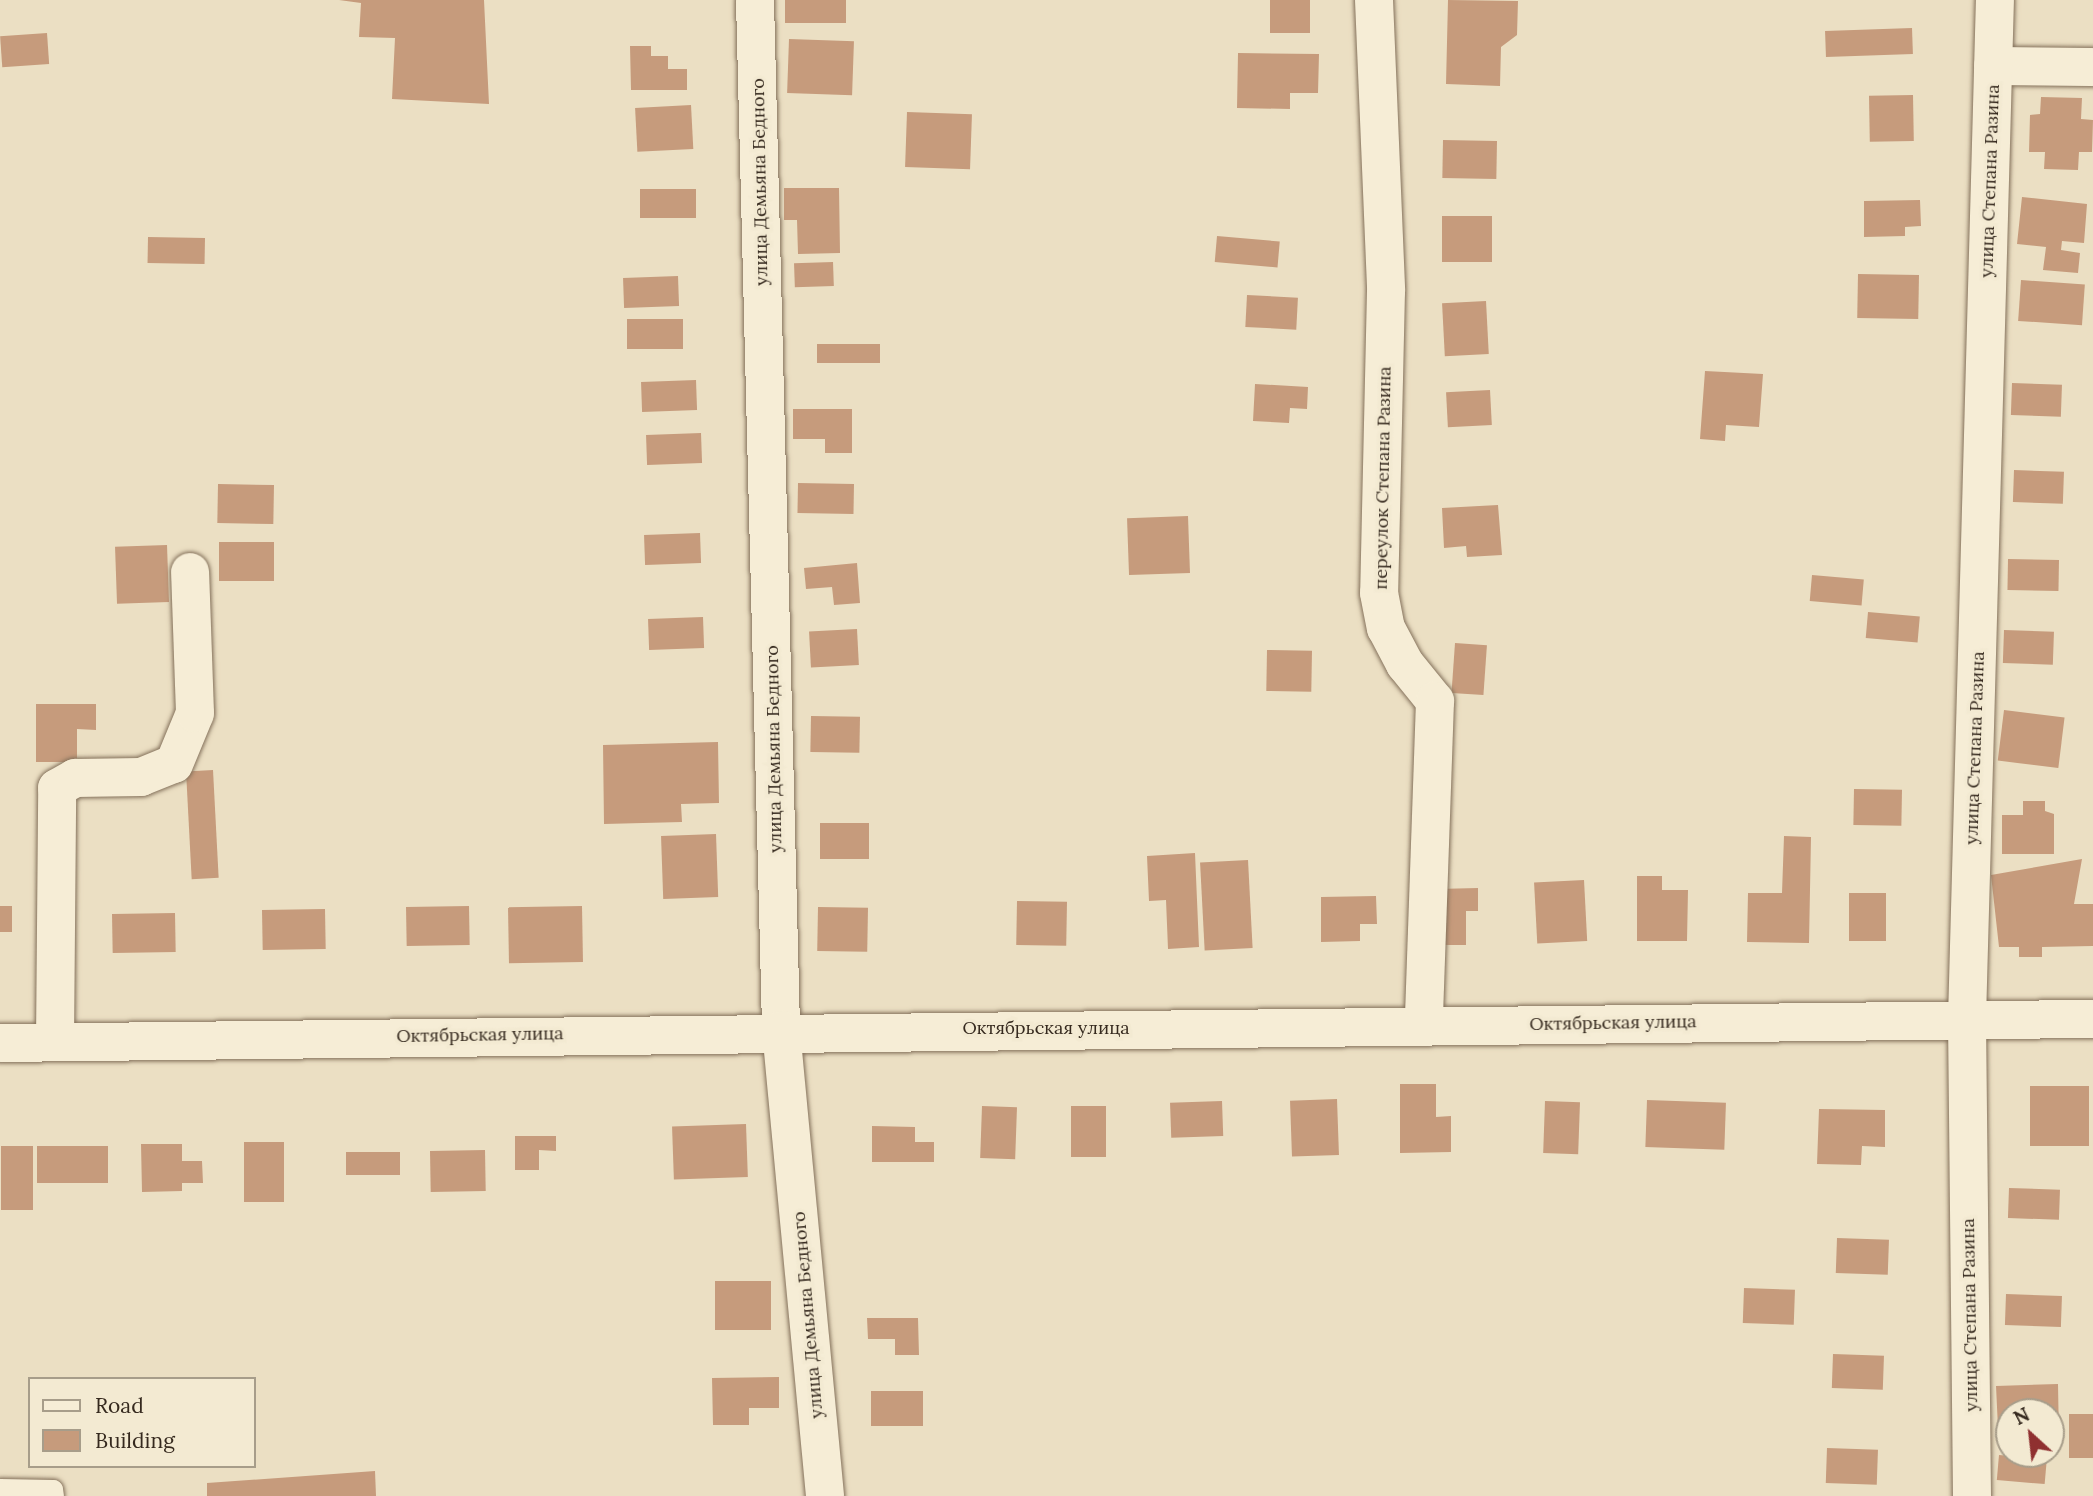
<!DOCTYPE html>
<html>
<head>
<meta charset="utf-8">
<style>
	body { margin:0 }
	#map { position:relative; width:2093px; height:1496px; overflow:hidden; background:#ebdfc3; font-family:Lora,serif }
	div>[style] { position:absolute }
	.building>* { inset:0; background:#c69b7c; transform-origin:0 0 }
	.roads { filter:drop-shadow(0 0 2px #84715b) drop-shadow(0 0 2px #84715b) }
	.lane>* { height:19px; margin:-9.5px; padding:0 9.5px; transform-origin:9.5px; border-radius:9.5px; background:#f6edd6 }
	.street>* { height:38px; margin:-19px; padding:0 19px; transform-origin:19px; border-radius:19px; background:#f6edd6 }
	.secondary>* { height:38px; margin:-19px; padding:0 19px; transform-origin:19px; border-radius:19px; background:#f6edd6 }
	span { translate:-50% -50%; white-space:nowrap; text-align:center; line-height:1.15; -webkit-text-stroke:7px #f3ead2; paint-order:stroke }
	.street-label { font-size:18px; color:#35291e }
	.legend { position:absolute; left:28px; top:1377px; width:228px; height:91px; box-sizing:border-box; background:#f3ead2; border:2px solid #a79d8a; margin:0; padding:9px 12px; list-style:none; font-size:21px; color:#35291e }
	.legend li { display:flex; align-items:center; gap:14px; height:35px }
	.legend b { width:35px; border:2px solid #a79d8a }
	.north { position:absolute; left:1995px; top:1398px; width:70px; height:70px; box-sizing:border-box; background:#f3ead2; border:2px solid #a79d8a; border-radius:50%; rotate:333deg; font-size:19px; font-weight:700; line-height:28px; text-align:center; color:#35291e }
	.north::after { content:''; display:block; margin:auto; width:24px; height:32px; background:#8f3030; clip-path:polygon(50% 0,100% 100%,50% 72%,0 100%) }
</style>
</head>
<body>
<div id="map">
	<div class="building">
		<i style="clip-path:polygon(339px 0,484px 0,489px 104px,392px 99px,395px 38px,359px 37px,361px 3px)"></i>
		<i style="left:785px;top:0;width:61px;height:23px"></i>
		<i style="left:1270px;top:0;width:40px;height:33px"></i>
		<i style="clip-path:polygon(1448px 0,1518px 1px,1517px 35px,1501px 47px,1500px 86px,1446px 84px)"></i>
		<i style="left:1912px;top:28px;width:26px;height:87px;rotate:88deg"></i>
		<i style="left:47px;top:33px;width:31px;height:47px;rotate:86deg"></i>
		<i style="left:789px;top:39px;width:65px;height:54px;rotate:2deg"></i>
		<i style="clip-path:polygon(630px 46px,651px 46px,651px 56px,668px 56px,668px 69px,687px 69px,687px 90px,631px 90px)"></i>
		<i style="clip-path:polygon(1238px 53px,1319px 54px,1318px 93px,1290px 93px,1290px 109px,1237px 108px)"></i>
		<i style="left:1913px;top:95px;width:46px;height:44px;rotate:89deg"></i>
		<i style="clip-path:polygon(2041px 97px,2082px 98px,2081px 119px,2093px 120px,2092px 152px,2079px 152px,2078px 170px,2044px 169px,2045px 152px,2029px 152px,2030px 115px,2040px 114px)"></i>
		<i style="left:691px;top:105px;width:44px;height:56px;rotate:87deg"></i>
		<i style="left:907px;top:112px;width:65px;height:55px;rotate:2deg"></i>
		<i style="left:1443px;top:140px;width:54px;height:38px;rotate:1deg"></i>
		<i style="clip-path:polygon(784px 188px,839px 188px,840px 253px,798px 254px,797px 220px,784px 220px)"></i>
		<i style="left:640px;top:189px;width:56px;height:29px"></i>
		<i style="clip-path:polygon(2022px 197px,2087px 204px,2084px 243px,2062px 241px,2061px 250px,2080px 253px,2078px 273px,2043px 270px,2046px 247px,2017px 244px)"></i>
		<i style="clip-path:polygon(1920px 200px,1921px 226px,1905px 227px,1905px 236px,1864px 237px,1864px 201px)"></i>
		<i style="left:1442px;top:216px;width:50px;height:46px"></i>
		<i style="left:1217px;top:236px;width:63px;height:26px;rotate:5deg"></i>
		<i style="left:148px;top:237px;width:57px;height:26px;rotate:1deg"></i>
		<i style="left:833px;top:262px;width:24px;height:39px;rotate:88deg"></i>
		<i style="left:1858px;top:274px;width:61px;height:44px;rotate:1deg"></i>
		<i style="left:678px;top:276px;width:30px;height:55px;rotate:88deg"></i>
		<i style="left:2021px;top:280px;width:64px;height:41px;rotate:4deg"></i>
		<i style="left:1247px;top:295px;width:51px;height:32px;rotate:3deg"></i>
		<i style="left:1486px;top:301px;width:53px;height:44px;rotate:87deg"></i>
		<i style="left:683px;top:319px;width:30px;height:56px;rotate:90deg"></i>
		<i style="left:817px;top:344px;width:63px;height:19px"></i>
		<i style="clip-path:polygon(1705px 371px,1763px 374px,1759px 427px,1726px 425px,1725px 441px,1700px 439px)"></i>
		<i style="left:696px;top:380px;width:30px;height:55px;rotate:88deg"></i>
		<i style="left:2012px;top:383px;width:50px;height:32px;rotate:2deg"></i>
		<i style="clip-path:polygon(1255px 384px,1308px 387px,1307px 409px,1290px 408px,1289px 423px,1253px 421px)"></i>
		<i style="left:1490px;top:390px;width:35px;height:44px;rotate:87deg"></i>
		<i style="clip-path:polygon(793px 409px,852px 409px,852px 453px,825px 453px,825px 439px,793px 439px)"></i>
		<i style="left:701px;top:433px;width:30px;height:55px;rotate:88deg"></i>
		<i style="left:2014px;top:470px;width:50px;height:32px;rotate:2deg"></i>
		<i style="left:798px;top:483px;width:56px;height:30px;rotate:1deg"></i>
		<i style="left:218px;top:484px;width:56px;height:39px;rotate:1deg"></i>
		<i style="clip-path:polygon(1498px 505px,1502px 555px,1467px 557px,1466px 546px,1444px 548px,1442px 508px)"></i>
		<i style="left:1188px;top:516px;width:57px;height:61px;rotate:88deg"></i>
		<i style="left:700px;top:533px;width:30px;height:56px;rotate:88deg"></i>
		<i style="left:219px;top:542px;width:55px;height:39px"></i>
		<i style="left:167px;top:545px;width:57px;height:52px;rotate:88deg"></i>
		<i style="left:2008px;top:559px;width:51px;height:31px;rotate:1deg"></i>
		<i style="clip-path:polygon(857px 563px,860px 603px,834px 605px,832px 587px,806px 589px,804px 568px)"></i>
		<i style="left:1812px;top:575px;width:52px;height:26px;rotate:5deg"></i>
		<i style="left:1868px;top:612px;width:52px;height:26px;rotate:5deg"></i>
		<i style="left:703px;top:617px;width:31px;height:55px;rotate:88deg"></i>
		<i style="left:857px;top:629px;width:36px;height:48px;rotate:87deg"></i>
		<i style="left:2004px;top:630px;width:50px;height:33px;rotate:2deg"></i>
		<i style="left:1455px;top:643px;width:32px;height:50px;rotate:4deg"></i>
		<i style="left:1267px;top:650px;width:45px;height:41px;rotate:1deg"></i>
		<i style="clip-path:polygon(36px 704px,96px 704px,96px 730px,77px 729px,77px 762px,36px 762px)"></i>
		<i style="left:2004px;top:710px;width:61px;height:51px;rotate:7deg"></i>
		<i style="left:811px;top:716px;width:49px;height:36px;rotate:1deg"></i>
		<i style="clip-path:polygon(718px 742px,719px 803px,681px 804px,682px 822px,604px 824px,603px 745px)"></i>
		<i style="left:213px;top:770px;width:108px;height:27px;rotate:87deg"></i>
		<i style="left:1854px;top:789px;width:48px;height:36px;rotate:1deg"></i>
		<i style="clip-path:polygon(2023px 801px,2045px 801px,2045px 811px,2054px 814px,2054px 854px,2002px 854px,2002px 815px,2023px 815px)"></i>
		<i style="left:820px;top:823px;width:49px;height:36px"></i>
		<i style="left:716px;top:834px;width:63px;height:55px;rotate:88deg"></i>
		<i style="clip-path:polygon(1784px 836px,1811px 837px,1809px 943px,1747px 942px,1748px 893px,1782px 893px)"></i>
		<i style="clip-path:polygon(1195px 853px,1199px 947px,1168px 949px,1166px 900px,1149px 901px,1147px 856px)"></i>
		<i style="clip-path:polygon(2082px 859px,2074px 904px,2093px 904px,2093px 946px,2042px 947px,2042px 957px,2019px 957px,2019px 947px,1999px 947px,1991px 875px)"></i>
		<i style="left:1248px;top:860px;width:88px;height:48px;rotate:87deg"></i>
		<i style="clip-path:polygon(1637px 876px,1662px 876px,1662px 890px,1688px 890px,1687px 941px,1637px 941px)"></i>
		<i style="left:1584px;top:880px;width:61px;height:50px;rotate:87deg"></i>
		<i style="clip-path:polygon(1478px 888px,1478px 911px,1466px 911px,1466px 945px,1437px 945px,1437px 889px)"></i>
		<i style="left:1849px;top:893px;width:37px;height:48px"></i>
		<i style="clip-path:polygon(1376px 896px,1377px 924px,1360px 924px,1360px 941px,1321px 942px,1321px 897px)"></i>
		<i style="left:1017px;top:901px;width:50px;height:44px;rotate:1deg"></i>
		<i style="left:0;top:906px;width:12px;height:26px"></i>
		<i style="left:469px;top:906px;width:39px;height:63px;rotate:89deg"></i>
		<i style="left:582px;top:906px;width:56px;height:74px;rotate:89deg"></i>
		<i style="left:818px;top:907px;width:50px;height:44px;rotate:1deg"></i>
		<i style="left:325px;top:909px;width:40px;height:63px;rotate:89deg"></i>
		<i style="left:175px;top:913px;width:39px;height:63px;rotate:89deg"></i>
		<i style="clip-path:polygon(1400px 1084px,1436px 1084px,1436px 1117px,1451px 1116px,1451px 1152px,1400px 1153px)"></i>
		<i style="left:2030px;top:1086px;width:59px;height:60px"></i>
		<i style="left:1337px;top:1099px;width:56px;height:47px;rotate:88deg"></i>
		<i style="left:1647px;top:1100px;width:79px;height:47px;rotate:2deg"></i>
		<i style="left:1222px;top:1101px;width:35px;height:52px;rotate:88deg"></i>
		<i style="left:1545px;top:1101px;width:35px;height:52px;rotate:2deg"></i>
		<i style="left:982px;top:1106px;width:35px;height:52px;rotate:2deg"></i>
		<i style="left:1071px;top:1106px;width:35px;height:51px"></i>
		<i style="clip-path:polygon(1819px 1109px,1885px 1110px,1885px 1147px,1862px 1146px,1861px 1165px,1817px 1164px)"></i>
		<i style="left:746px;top:1124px;width:53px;height:74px;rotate:88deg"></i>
		<i style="clip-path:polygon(872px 1126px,915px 1127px,915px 1142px,934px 1142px,934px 1162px,872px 1162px)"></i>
		<i style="clip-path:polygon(515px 1136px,556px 1136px,556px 1151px,539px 1150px,539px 1170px,515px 1170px)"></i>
		<i style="left:244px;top:1142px;width:40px;height:60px"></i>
		<i style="clip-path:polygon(141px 1144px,182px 1144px,182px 1161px,202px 1161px,203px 1183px,182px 1183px,182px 1191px,142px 1192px)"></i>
		<i style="left:1px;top:1146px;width:32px;height:64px"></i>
		<i style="left:108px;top:1146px;width:37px;height:71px;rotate:90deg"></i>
		<i style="left:485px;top:1150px;width:41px;height:55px;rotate:89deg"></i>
		<i style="left:400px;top:1152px;width:23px;height:54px;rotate:90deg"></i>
		<i style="left:2009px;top:1188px;width:51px;height:30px;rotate:2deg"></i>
		<i style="left:1837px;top:1238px;width:52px;height:35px;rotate:2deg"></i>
		<i style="left:715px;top:1281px;width:56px;height:49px"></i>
		<i style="left:1744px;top:1288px;width:51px;height:35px;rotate:2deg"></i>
		<i style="left:2006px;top:1294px;width:56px;height:31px;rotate:2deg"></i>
		<i style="clip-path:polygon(867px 1318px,918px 1318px,919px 1355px,895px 1355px,895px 1339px,868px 1339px)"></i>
		<i style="left:1833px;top:1354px;width:51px;height:34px;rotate:2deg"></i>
		<i style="clip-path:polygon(779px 1377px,779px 1408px,749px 1408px,749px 1425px,713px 1425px,712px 1378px)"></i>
		<i style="clip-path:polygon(2058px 1384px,2059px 1439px,2051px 1440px,2051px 1412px,2009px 1412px,2009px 1427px,1998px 1428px,1996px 1386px)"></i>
		<i style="left:871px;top:1391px;width:52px;height:35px"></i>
		<i style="left:2093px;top:1414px;width:44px;height:24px;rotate:90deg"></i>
		<i style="left:1827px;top:1448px;width:51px;height:35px;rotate:2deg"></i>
		<i style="left:1999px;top:1455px;width:48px;height:25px;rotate:5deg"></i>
		<i style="clip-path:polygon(375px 1471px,376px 1496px,207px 1496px,207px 1483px)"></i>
	</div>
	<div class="roads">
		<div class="lane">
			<i style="left:0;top:1488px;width:53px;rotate:1.1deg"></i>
			<i style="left:53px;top:1489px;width:7px;rotate:82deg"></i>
		</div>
		<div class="street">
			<i style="left:755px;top:0;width:1030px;rotate:88.55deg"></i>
			<i style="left:781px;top:1030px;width:468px;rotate:84.6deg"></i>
			<i style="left:1374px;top:0;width:291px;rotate:87.6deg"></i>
			<i style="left:1386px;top:291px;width:302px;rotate:91.3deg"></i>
			<i style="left:1379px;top:593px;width:36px;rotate:79deg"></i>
			<i style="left:1386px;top:628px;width:41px;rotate:62.2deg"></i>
			<i style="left:1405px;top:664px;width:48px;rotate:51deg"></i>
			<i style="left:1435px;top:701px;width:323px;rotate:92deg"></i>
			<i style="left:1993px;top:66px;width:100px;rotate:0.6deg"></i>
			<i style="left:55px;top:1042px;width:254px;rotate:-89.5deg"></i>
			<i style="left:57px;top:788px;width:21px;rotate:-29deg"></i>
			<i style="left:75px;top:778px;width:66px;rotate:-0.9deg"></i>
			<i style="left:141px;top:777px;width:35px;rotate:-22deg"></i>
			<i style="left:174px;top:764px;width:55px;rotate:-67.6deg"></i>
			<i style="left:195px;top:713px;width:141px;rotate:-92deg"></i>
			<i style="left:1972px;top:1496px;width:477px;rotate:-90.6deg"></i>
			<i style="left:1967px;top:1019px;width:1019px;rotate:-88.43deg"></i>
		</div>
		<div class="secondary">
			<i style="left:0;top:1043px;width:2093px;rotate:-0.66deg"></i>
		</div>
	</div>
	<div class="street-label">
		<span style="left:1990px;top:181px;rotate:-88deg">улица Степана Разина</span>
		<span style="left:760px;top:182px;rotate:-91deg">улица Демьяна Бедного</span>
		<span style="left:1383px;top:478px;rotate:-89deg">переулок Степана Разина</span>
		<span style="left:1975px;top:748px;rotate:-88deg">улица Степана Разина</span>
		<span style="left:774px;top:749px;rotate:-91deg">улица Демьяна Бедного</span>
		<span style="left:1613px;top:1023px;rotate:-1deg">Октябрьская улица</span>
		<span style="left:1046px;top:1028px">Октябрьская улица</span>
		<span style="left:480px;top:1035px;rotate:-1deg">Октябрьская улица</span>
		<span style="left:808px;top:1315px;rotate:-95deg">улица Демьяна Бедного</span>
		<span style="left:1970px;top:1315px;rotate:-91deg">улица Степана Разина</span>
	</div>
	<ul class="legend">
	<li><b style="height:9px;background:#f6edd6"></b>Road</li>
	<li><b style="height:19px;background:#c69b7c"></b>Building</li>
	</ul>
	<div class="north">N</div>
</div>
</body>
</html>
